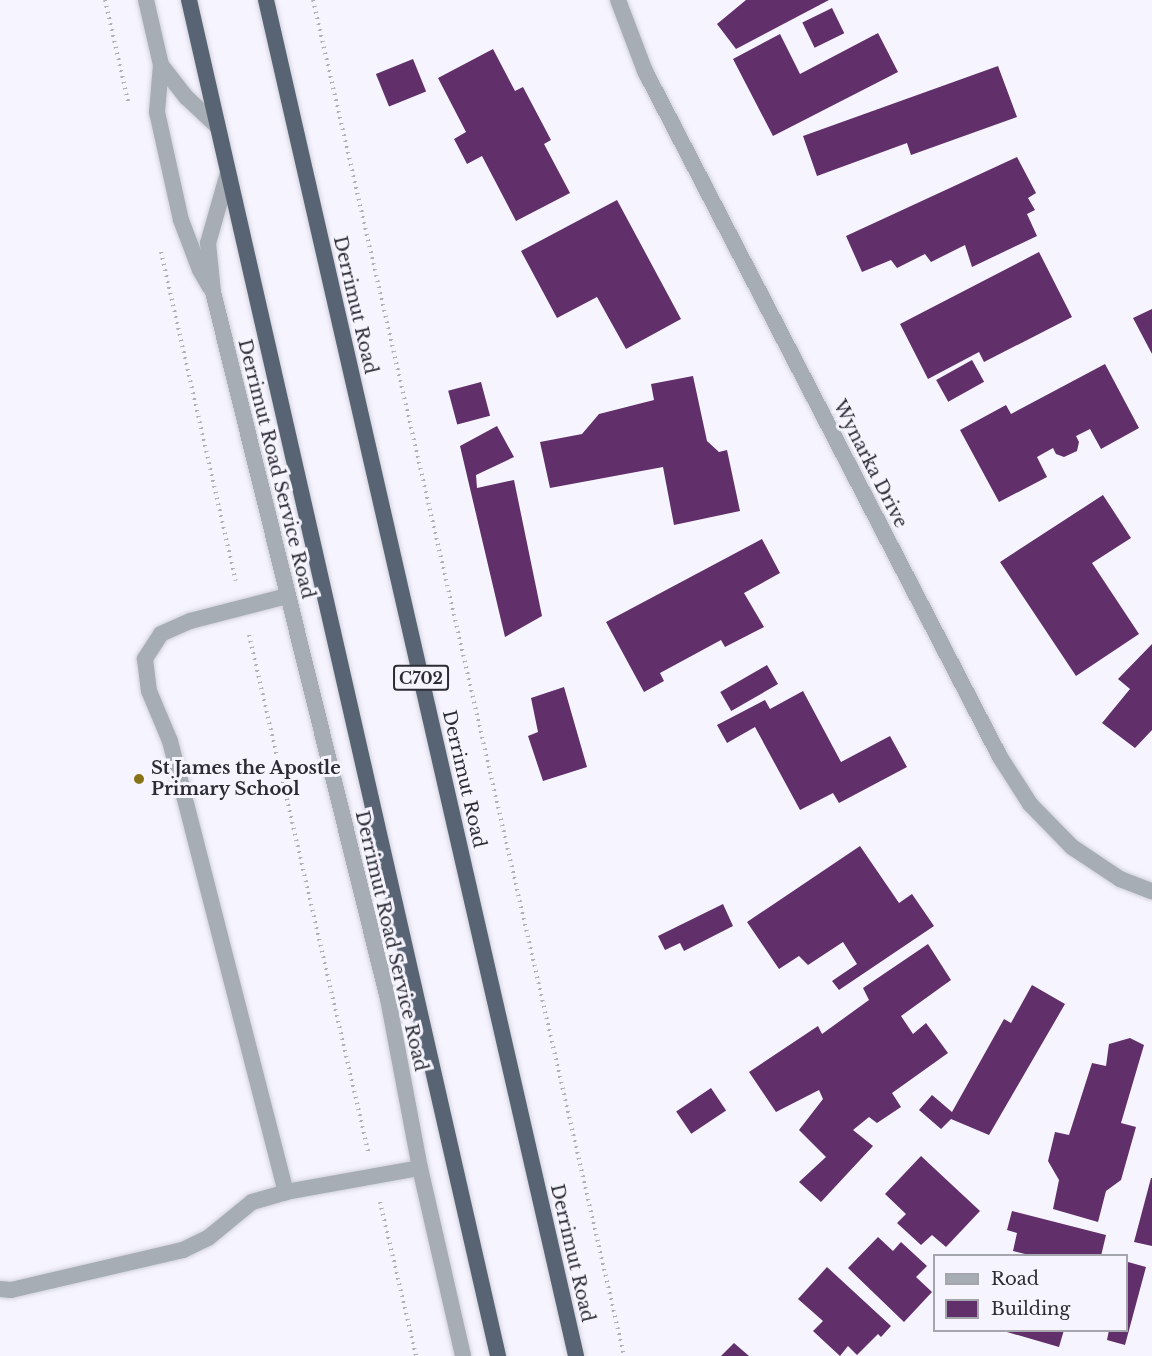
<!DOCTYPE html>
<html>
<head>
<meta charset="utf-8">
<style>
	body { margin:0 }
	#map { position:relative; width:1152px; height:1356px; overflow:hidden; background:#f6f5ff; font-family:"Libre Baskerville",serif }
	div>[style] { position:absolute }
	.building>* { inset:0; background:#612f6a; transform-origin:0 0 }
	.path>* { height:4px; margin-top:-2px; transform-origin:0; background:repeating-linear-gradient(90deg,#b1b0ba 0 1.5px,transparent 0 6px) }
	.roads { filter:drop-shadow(0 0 2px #d2d1db) drop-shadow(0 0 2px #d2d1db) }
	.service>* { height:16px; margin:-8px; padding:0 8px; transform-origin:8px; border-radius:8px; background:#a6adb5 }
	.minor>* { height:16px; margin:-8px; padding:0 8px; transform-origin:8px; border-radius:8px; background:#a6adb5 }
	.trunk>* { height:16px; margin:-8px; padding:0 8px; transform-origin:8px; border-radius:8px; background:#586474 }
	.dots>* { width:16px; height:16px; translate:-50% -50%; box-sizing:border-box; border:3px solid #f6f5ff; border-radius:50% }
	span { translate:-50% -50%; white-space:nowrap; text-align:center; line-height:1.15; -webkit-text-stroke:6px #f6f5ff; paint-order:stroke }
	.shield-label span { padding:2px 4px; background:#f6f5ff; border:2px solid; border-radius:4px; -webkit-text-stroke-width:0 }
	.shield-label { font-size:16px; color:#2c2c35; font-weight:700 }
	.street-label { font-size:18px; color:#2c2c35 }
	.poi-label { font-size:18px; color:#2c2c35; font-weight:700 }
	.left { translate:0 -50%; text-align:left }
	.legend { position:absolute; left:933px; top:1254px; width:195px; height:78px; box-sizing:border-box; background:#f6f5ff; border:2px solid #a5a5ae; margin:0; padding:8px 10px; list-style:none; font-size:18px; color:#2c2c35 }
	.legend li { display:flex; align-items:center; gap:12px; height:30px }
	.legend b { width:30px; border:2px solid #a5a5ae }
</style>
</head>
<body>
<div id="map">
	<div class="building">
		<i style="clip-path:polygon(746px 0,829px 0,736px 49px,717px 24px)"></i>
		<i style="left:832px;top:8px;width:28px;height:33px;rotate:64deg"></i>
		<i style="clip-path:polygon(878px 33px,898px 72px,773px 136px,733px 59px,780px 34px,800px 74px)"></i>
		<i style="clip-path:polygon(493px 49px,515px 91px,523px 87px,551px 140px,544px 144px,570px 193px,516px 221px,482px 156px,467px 164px,454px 139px,466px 132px,438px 78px)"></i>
		<i style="left:413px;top:59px;width:35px;height:40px;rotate:68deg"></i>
		<i style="clip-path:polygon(998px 66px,1017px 117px,911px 155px,907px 143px,817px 176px,803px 136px)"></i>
		<i style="clip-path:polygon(1017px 157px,1036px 193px,1028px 198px,1035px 210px,1027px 214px,1037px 236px,972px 267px,965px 245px,931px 262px,925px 254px,897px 268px,891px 260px,862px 272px,846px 236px)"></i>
		<i style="clip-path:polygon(617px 200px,681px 319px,626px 349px,597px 297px,557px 318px,521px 251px)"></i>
		<i style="clip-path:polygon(1039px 252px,1072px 317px,984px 362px,979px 352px,928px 379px,900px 324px)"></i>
		<i style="clip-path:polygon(1152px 309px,1152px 354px,1133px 318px)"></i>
		<i style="left:972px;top:360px;width:25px;height:41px;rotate:61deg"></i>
		<i style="clip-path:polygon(1105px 364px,1139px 428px,1101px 449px,1090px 429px,1076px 436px,1079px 442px,1077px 451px,1064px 457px,1056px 454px,1053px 448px,1037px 457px,1047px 477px,999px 502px,960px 430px,1006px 405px,1011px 414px)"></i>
		<i style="clip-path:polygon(693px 376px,707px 441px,719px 452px,727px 450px,740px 511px,674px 525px,663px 467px,550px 488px,540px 442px,582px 434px,599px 414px,654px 400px,651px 384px)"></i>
		<i style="left:481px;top:382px;width:35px;height:34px;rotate:75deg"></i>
		<i style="clip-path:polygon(497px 426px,514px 457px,476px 475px,477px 488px,514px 480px,542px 616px,505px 637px,460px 446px)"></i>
		<i style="clip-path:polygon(1103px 495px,1131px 538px,1092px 563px,1139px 634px,1076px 676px,1000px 562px)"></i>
		<i style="clip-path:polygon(762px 539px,780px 573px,744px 593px,764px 627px,725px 647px,721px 640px,660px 673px,664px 681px,644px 692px,606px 622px)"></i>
		<i style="clip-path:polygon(1152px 644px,1152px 730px,1135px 748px,1102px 723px,1130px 689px,1118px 679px)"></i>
		<i style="left:767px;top:665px;width:22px;height:54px;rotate:60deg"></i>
		<i style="clip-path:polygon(564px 687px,587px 767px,543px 781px,528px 736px,538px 732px,531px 698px)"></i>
		<i style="clip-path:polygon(803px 691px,841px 762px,890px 736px,907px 767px,839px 803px,833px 793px,800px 810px,755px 727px,727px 743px,717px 725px,765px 700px,770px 709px)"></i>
		<i style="clip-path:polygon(860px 846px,899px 903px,912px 894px,934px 926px,839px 990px,832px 981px,857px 964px,843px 942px,808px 965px,799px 956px,779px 969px,747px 922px)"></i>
		<i style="clip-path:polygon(723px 904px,733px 926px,684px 951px,680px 943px,665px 950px,658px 936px)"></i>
		<i style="clip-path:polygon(928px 944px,951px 980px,901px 1016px,913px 1034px,926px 1023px,948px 1053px,892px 1093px,901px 1107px,877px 1123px,869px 1117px,853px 1130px,873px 1146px,821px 1202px,799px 1182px,826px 1157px,799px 1130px,823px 1099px,819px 1090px,776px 1112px,749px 1072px,818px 1026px,822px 1034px,869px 1000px,863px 988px)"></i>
		<i style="clip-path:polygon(1032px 985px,1065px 1004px,989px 1135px,951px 1119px,941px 1129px,919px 1110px,932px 1095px,952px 1112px,1004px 1019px,1011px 1023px)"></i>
		<i style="clip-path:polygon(1130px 1038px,1144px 1045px,1121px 1123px,1136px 1127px,1121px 1180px,1106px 1191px,1098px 1222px,1053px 1209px,1059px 1180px,1048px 1161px,1055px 1132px,1069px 1135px,1092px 1063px,1106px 1066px,1109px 1044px)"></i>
		<i style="left:711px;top:1088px;width:27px;height:42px;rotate:56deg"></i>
		<i style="clip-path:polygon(921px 1156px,980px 1211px,946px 1247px,932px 1235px,921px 1245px,897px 1223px,906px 1214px,885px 1194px)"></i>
		<i style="clip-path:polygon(1151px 1178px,1152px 1178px,1152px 1246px,1134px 1242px)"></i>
		<i style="clip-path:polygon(1012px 1211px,1106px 1235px,1101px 1256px,1033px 1256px,1013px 1251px,1017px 1233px,1007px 1230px)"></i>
		<i style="clip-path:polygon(878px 1237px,893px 1251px,901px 1242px,927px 1266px,916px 1277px,932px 1292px,904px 1322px,848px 1268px)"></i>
		<i style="clip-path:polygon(1128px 1262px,1146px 1267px,1125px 1345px,1107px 1340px,1109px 1330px,1126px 1330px)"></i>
		<i style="clip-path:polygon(827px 1267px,891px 1326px,881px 1337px,878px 1334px,857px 1355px,848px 1346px,840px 1356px,813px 1331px,823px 1321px,798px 1299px)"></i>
		<i style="clip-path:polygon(1000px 1330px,1064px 1330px,1059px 1347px)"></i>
		<i style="clip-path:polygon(734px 1343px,749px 1356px,721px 1356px)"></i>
	</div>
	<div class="path">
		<i style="left:105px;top:0;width:104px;rotate:77.2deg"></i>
		<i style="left:313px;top:0;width:1391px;rotate:77.08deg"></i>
		<i style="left:161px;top:252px;width:337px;rotate:77.2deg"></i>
		<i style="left:249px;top:635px;width:530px;rotate:77.01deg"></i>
		<i style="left:380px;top:1202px;width:158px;rotate:76.8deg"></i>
	</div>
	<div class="roads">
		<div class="service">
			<i style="left:287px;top:596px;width:100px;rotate:165.5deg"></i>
			<i style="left:190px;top:621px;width:32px;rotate:156deg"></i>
			<i style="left:161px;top:634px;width:30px;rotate:123deg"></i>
			<i style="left:145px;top:659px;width:32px;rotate:83deg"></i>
			<i style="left:149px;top:691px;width:54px;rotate:67.2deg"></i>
			<i style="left:170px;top:741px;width:466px;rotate:75.6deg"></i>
			<i style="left:286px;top:1192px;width:136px;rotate:-10.2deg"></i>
			<i style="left:0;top:1289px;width:11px;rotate:5deg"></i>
			<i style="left:11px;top:1290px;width:177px;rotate:-13.1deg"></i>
			<i style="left:183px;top:1250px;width:28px;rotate:-26deg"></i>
			<i style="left:208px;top:1238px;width:57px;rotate:-39.3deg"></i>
			<i style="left:252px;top:1202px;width:35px;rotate:-16deg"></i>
		</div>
		<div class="minor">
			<i style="left:146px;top:0;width:67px;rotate:77deg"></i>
			<i style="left:161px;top:65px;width:41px;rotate:52deg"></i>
			<i style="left:186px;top:97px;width:42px;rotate:43.1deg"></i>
			<i style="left:618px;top:0;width:76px;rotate:69.2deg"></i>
			<i style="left:645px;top:71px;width:772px;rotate:62.64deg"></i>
			<i style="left:1000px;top:757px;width:56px;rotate:57.4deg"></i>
			<i style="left:1030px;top:804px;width:60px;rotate:45.7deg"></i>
			<i style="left:1072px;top:847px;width:58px;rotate:33.7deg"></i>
			<i style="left:1120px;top:879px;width:34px;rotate:21deg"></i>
			<i style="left:161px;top:65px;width:47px;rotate:94.9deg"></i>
			<i style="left:157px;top:112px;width:111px;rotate:77.5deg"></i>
			<i style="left:181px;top:220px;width:53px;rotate:69.2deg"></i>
			<i style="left:200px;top:270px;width:20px;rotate:60deg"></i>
			<i style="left:228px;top:173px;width:73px;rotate:105.9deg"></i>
			<i style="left:208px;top:243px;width:49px;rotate:84.2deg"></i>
			<i style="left:213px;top:292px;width:728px;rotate:76.1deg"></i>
			<i style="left:388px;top:999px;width:172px;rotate:79.3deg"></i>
			<i style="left:420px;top:1168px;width:193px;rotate:77.1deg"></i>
		</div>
		<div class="trunk">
			<i style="left:189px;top:0;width:1391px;rotate:77.16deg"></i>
			<i style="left:266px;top:0;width:1391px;rotate:77.12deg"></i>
		</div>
	</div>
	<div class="dots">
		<i style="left:139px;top:779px;background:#877417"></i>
	</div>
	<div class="shield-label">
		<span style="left:421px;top:678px">C702</span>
	</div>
	<div class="street-label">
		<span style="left:355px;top:305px;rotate:77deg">Derrimut Road</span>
		<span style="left:870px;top:464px;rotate:63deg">Wynarka Drive</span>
		<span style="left:276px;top:469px;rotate:76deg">Derrimut Road Service Road</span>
		<span style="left:464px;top:779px;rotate:77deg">Derrimut Road</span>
		<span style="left:391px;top:941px;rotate:77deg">Derrimut Road Service Road</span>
		<span style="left:572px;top:1253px;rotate:77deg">Derrimut Road</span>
	</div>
	<div class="poi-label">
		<span class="left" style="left:151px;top:779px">St James the Apostle<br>Primary School</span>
	</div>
	<ul class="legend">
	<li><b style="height:8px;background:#a6adb5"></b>Road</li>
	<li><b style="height:16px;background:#612f6a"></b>Building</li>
	</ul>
</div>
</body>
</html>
